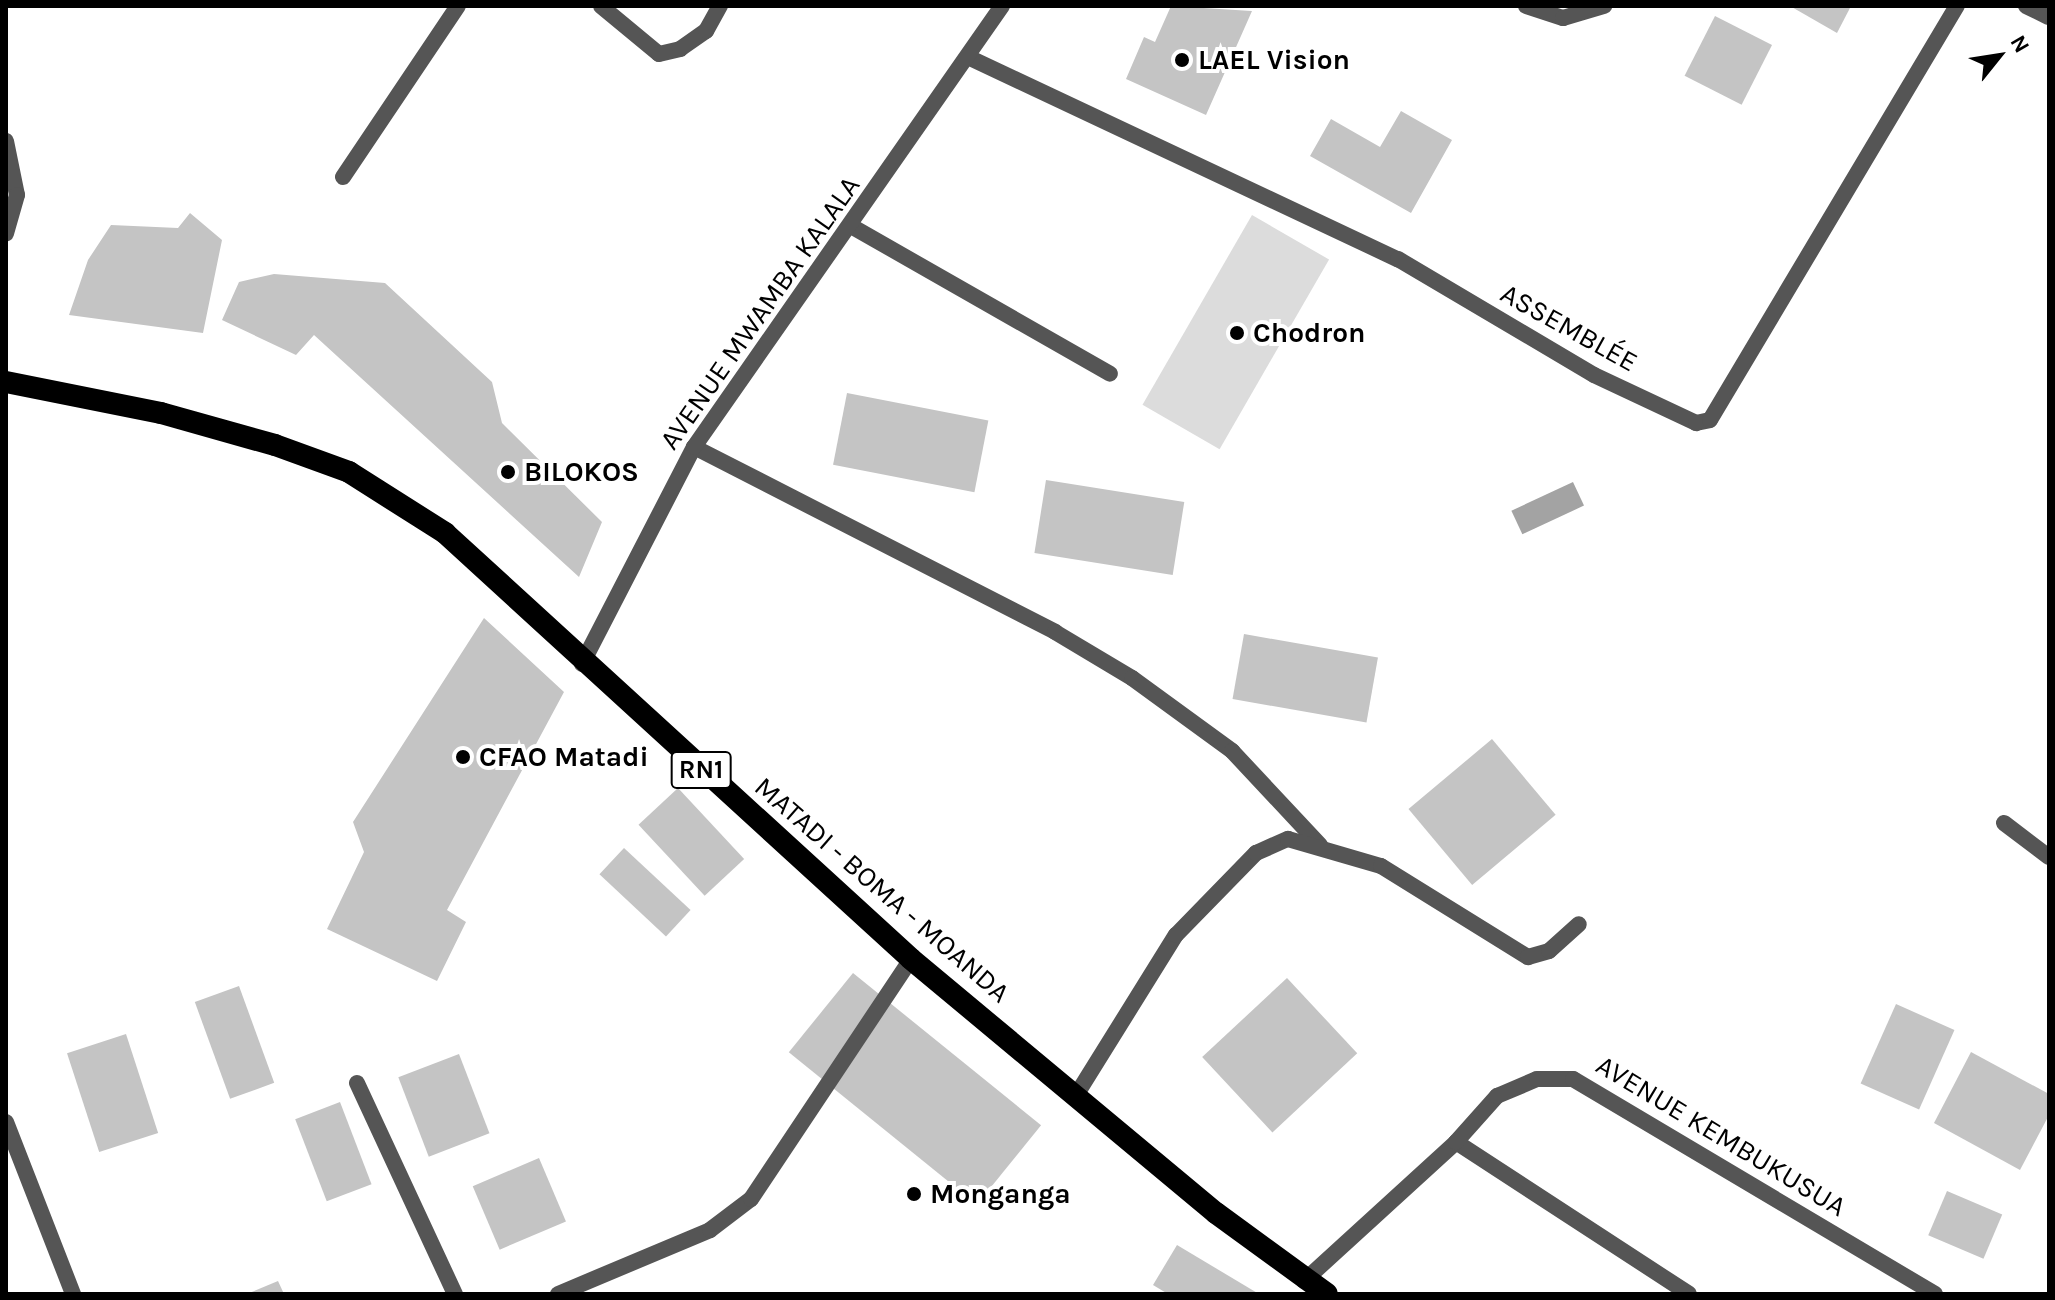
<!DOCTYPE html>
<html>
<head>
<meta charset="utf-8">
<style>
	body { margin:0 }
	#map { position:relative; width:2055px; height:1300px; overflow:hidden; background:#fff; font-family:Karla,sans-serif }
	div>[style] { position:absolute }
	.green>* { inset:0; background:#dcdcdc; transform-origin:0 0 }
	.water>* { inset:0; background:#a3a3a3; transform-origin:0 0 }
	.building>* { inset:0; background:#c4c4c4; transform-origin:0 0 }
	.service>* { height:16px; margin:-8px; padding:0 8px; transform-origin:8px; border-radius:8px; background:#555 }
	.minor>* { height:16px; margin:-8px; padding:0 8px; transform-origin:8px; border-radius:8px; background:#555 }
	.trunk>* { height:22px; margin:-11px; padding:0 11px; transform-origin:11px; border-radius:11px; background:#000 }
	.dots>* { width:22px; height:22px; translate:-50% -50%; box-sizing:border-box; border:4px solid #fff; border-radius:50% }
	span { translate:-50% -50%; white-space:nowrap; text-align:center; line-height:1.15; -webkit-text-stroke:8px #fff; paint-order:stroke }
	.shield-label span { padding:2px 6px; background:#fff; border:2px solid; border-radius:6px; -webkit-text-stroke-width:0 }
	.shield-label { font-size:26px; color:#000; font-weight:700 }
	.poi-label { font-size:28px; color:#000; font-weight:700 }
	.left { translate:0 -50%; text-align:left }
	.street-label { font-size:28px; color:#000 }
	.frame { position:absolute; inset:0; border:8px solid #000; pointer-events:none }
	.north { position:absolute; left:1959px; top:16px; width:80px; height:80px; -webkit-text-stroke:6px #fff; paint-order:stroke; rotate:60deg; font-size:22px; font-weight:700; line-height:32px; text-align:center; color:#000 }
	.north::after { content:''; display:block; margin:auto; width:28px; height:36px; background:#000; clip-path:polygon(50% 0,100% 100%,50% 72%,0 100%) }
</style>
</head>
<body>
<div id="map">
	<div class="green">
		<i style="left:1252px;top:215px;width:89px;height:219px;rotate:30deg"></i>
	</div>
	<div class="water">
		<i style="left:1573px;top:482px;width:26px;height:68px;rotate:65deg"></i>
	</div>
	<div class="building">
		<i style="clip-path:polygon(1171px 6px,1252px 11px,1206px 115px,1126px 79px,1144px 37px,1155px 42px)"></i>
		<i style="clip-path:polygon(1790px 6px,1851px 6px,1837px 33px)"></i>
		<i style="left:1715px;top:16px;width:64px;height:67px;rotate:27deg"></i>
		<i style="clip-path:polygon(1401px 111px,1452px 140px,1411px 213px,1310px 156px,1331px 119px,1380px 147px)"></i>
		<i style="clip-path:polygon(190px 213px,222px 240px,203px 333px,69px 315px,88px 260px,111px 225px,178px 228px)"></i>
		<i style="clip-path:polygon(274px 274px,385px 283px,492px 382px,502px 423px,602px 522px,579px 577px,314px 335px,296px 355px,222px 320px,239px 282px)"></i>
		<i style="left:847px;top:393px;width:144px;height:73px;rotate:11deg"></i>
		<i style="left:1046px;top:480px;width:140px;height:74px;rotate:9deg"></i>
		<i style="clip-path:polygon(484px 618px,564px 692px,447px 910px,466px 922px,437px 981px,327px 929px,364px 852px,353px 822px)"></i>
		<i style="left:1244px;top:634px;width:136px;height:66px;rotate:10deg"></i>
		<i style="left:1492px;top:739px;width:99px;height:109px;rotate:50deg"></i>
		<i style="left:678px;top:788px;width:97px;height:54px;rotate:47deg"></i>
		<i style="left:624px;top:848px;width:91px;height:36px;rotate:43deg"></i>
		<i style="left:853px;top:973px;width:242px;height:102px;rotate:39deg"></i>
		<i style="left:1287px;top:978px;width:103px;height:116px;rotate:47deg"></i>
		<i style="left:239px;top:986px;width:103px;height:47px;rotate:70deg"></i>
		<i style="left:1896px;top:1004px;width:64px;height:87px;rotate:24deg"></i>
		<i style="left:126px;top:1034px;width:104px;height:62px;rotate:72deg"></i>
		<i style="clip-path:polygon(1971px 1052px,2049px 1094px,2049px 1115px,2020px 1170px,1934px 1123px)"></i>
		<i style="left:459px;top:1054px;width:85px;height:65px;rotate:69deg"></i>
		<i style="left:340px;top:1102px;width:88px;height:48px;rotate:69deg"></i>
		<i style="left:539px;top:1158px;width:69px;height:72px;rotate:67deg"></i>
		<i style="left:1947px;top:1191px;width:60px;height:48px;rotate:23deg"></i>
		<i style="clip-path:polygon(1177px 1245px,1259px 1294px,1168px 1294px,1153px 1285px)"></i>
		<i style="clip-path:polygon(278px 1281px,284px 1294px,247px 1294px)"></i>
	</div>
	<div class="service">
		<i style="left:851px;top:226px;width:298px;rotate:29.7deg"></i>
	</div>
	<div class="minor">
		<i style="left:601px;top:6px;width:75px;rotate:39.6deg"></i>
		<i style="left:659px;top:54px;width:22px;rotate:-13deg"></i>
		<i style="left:680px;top:49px;width:32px;rotate:-35deg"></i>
		<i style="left:706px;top:31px;width:29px;rotate:-61deg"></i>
		<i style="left:1526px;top:6px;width:39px;rotate:18deg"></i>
		<i style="left:1563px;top:18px;width:43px;rotate:-16.3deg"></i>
		<i style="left:2026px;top:6px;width:25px;rotate:26deg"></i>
		<i style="left:970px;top:58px;width:473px;rotate:25.2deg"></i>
		<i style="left:1398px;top:259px;width:228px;rotate:30.6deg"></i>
		<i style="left:1594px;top:375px;width:113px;rotate:25.2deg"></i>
		<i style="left:1696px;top:423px;width:14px;rotate:-12deg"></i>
		<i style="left:1710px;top:420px;width:482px;rotate:-59.2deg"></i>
		<i style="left:6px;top:141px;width:55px;rotate:78.5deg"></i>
		<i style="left:17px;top:195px;width:40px;rotate:106deg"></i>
		<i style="left:343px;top:177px;width:206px;rotate:-56.1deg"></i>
		<i style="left:694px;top:447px;width:406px;rotate:27.1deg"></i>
		<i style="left:1055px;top:632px;width:90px;rotate:30.9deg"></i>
		<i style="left:1132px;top:678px;width:124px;rotate:36.1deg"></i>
		<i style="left:1232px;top:751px;width:129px;rotate:46.9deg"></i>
		<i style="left:582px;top:664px;width:244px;rotate:-62.7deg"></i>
		<i style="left:694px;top:447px;width:538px;rotate:-55.07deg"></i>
		<i style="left:2004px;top:823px;width:56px;rotate:37.1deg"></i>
		<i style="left:357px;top:1083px;width:233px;rotate:65.1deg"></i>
		<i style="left:1075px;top:1097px;width:191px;rotate:-58.1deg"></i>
		<i style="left:1176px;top:935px;width:115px;rotate:-45.7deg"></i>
		<i style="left:1256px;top:853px;width:35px;rotate:-24deg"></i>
		<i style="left:1288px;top:839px;width:97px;rotate:16.2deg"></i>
		<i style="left:1381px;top:866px;width:173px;rotate:31.8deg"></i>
		<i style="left:1528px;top:957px;width:22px;rotate:-16deg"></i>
		<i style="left:1549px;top:951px;width:40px;rotate:-42deg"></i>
		<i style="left:6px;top:1122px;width:185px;rotate:68.7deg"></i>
		<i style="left:1456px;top:1142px;width:278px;rotate:33.1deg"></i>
		<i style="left:1304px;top:1281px;width:206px;rotate:-42.4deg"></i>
		<i style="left:1456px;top:1142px;width:62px;rotate:-48.3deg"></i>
		<i style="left:1497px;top:1096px;width:43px;rotate:-23deg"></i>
		<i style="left:1537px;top:1079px;width:36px"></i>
		<i style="left:1573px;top:1079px;width:421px;rotate:30.7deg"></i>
		<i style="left:558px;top:1294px;width:165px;rotate:-22.8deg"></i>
		<i style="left:710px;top:1230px;width:51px;rotate:-37.1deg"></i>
		<i style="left:751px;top:1199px;width:288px;rotate:-56.3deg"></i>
	</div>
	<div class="trunk">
		<i style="left:6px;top:382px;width:158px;rotate:11.3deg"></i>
		<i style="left:161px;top:413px;width:118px;rotate:15.7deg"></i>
		<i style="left:275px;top:445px;width:79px;rotate:20deg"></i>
		<i style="left:349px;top:472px;width:114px;rotate:32.4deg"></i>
		<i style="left:445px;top:533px;width:631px;rotate:42.43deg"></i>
		<i style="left:911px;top:959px;width:397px;rotate:39.8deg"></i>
		<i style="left:1216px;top:1213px;width:137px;rotate:36.1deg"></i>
	</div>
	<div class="dots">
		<i style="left:1182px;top:60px;background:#000"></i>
		<i style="left:1237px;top:333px;background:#000"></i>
		<i style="left:508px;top:472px;background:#000"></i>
		<i style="left:463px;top:757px;background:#000"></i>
		<i style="left:914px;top:1194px;background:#000"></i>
	</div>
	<div class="shield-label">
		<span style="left:701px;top:770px">RN1</span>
	</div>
	<div class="poi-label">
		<span class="left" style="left:1198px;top:60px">LAEL Vision</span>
		<span class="left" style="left:1253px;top:333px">Chodron</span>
		<span class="left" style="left:524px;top:472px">BILOKOS</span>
		<span class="left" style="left:479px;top:757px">CFAO Matadi</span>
		<span class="left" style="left:930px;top:1194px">Monganga</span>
	</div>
	<div class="street-label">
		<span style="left:760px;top:313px;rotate:-55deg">AVENUE MWAMBA KALALA</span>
		<span style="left:1569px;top:328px;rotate:29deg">ASSEMBLÉE</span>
		<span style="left:882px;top:890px;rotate:41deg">MATADI - BOMA - MOANDA</span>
		<span style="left:1721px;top:1136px;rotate:31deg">AVENUE KEMBUKUSUA</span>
	</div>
	<div class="frame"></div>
	<div class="north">N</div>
</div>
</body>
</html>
